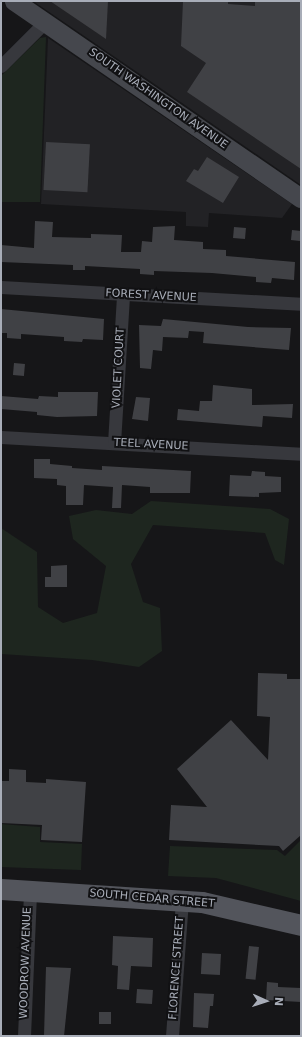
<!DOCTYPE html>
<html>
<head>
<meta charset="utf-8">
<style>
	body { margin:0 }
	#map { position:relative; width:302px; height:1037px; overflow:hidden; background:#161618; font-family:"DejaVu Sans",sans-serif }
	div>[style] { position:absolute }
	.built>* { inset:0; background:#222225 }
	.green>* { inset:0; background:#1e261f }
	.building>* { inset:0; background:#404145; transform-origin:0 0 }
	.street>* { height:13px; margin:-6.5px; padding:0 6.5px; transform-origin:6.5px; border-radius:6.5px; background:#37383d }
	.secondary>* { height:19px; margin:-9.5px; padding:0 9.5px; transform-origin:9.5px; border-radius:9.5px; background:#45474d }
	.primary>* { height:21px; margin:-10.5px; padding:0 10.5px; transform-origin:10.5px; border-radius:10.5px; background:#53555c }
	span { translate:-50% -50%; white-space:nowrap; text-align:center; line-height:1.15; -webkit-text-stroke:4px #111113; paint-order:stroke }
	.street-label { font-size:11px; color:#a8adb8 }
	.frame { position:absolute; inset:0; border:2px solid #a8adb8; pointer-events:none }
	.north { position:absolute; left:246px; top:981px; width:40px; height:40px; -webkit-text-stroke:3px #111113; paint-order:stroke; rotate:93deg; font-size:11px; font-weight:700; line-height:16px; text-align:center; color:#a8adb8 }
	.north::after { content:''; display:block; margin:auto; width:14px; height:18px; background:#a8adb8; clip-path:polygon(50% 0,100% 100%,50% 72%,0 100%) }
</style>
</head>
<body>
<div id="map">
	<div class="built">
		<i style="clip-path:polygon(33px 1px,301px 1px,301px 185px,156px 85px)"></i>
		<i style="clip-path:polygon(48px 38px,292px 204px,282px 218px,209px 213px,208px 227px,186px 226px,186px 212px,41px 204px)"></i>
	</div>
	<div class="green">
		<i style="clip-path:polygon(46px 37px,40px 202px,1px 202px,1px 76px,40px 38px)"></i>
		<i style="clip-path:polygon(151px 501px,270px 509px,289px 519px,284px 565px,275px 560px,265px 533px,153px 525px,131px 564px,143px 602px,160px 608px,162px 651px,139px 667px,92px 660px,1px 654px,1px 528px,37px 552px,38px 607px,63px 623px,97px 613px,106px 566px,73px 539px,69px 516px,96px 510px,132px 514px)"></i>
		<i style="clip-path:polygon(1px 824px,40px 827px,40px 842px,82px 844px,81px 870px,1px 867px)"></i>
		<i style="clip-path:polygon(301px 840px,301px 901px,216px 878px,168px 876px,170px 846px,277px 850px,285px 856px)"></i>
	</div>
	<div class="building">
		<i style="clip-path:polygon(50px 1px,108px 1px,106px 39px)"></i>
		<i style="clip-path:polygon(183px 1px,228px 1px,228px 4px,255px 6px,255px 1px,301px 1px,301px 169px,187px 92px,206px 63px,181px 46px)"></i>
		<i style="left:46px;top:142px;width:44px;height:48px;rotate:3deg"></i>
		<i style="clip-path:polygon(207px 157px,239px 177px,223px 203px,186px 181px,194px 169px,198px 171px)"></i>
		<i style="clip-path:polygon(35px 221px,53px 222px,52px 237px,91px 238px,91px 234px,122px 235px,121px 252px,141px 252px,142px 241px,152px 242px,153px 227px,175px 226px,174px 240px,203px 242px,203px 249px,226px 250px,226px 256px,295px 262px,294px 280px,272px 278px,271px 283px,256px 282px,256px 277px,212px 273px,154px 271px,154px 275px,140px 274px,140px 269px,85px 266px,85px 270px,73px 270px,73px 265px,1px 262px,1px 245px,34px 248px)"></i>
		<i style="left:234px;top:227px;width:12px;height:11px;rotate:5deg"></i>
		<i style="left:292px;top:230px;width:9px;height:10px;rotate:6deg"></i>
		<i style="clip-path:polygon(1px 309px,104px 319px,103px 340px,83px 339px,82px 342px,64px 341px,64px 337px,21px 334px,21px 339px,7px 338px,7px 333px,1px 333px)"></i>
		<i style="clip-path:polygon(163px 319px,248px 327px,291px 328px,289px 350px,203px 343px,204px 332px,189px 331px,188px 338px,163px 337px,162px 351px,153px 350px,151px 369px,140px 368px,139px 325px,161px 326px)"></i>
		<i style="left:14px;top:363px;width:11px;height:12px;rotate:5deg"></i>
		<i style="clip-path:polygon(213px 385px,252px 389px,252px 405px,293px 404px,292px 418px,263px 416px,262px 427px,177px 420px,178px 409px,199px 411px,200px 401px,212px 401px)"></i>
		<i style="clip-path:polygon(58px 392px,98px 392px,97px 416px,57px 417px,37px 415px,37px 412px,1px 409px,1px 396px,38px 399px,39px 396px,58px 397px)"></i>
		<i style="clip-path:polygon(136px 397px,150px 398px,148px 421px,132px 419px)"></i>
		<i style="clip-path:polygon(34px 459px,50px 459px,50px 464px,72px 466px,72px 468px,102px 470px,102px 466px,191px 471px,190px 493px,150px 493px,150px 487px,122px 485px,121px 508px,112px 508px,113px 487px,84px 485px,83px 505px,66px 505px,66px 486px,57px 485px,57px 479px,34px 478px)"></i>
		<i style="clip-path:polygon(252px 471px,265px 472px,265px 476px,281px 477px,281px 492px,259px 493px,259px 497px,229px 496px,230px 475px,251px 476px)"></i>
		<i style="clip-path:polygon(67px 565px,67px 587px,45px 587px,45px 577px,51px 577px,51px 566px)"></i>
		<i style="clip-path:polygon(258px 673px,287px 674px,287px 679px,301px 679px,301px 835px,283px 851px,279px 846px,169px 840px,171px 805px,207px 807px,177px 769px,231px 720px,268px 760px,270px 717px,257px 716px)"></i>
		<i style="clip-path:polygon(9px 769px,26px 770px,26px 782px,46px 783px,46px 779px,86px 782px,82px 842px,41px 840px,42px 825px,1px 823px,1px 781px,9px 781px)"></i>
		<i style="clip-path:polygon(113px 936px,153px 938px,152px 967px,131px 966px,129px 990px,117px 989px,118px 966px,112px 965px)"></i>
		<i style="left:249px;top:946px;width:10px;height:33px;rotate:6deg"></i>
		<i style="left:202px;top:953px;width:19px;height:21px;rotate:3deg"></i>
		<i style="clip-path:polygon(46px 967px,71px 968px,64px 1036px,44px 1036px)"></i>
		<i style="clip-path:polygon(267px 982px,278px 983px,278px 987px,301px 988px,301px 1002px,266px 1000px)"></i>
		<i style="left:137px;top:989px;width:16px;height:14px;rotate:4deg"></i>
		<i style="clip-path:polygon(194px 993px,214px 994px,213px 1006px,210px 1006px,208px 1028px,193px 1027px)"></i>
		<i style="left:99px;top:1012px;width:12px;height:12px"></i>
	</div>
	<div class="street">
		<i style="left:1px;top:66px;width:62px;rotate:-45deg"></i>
		<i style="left:1px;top:287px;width:300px;rotate:3.2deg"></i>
		<i style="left:1px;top:437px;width:300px;rotate:3.2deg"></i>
		<i style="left:114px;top:443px;width:149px;rotate:-86.5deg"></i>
		<i style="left:24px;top:1036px;width:146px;rotate:-87.6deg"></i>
		<i style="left:172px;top:1036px;width:136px;rotate:-85.8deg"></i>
	</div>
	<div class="secondary">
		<i style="left:14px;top:1px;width:348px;rotate:34.5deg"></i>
	</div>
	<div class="primary">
		<i style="left:1px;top:889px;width:201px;rotate:3.7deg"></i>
		<i style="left:202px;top:902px;width:102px;rotate:13.1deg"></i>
	</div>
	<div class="street-label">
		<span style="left:158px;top:99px;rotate:35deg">SOUTH WASHINGTON AVENUE</span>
		<span style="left:151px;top:296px;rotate:3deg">FOREST AVENUE</span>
		<span style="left:119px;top:368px;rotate:-87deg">VIOLET COURT</span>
		<span style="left:151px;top:445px;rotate:3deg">TEEL AVENUE</span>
		<span style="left:152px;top:899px;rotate:5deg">SOUTH CEDAR STREET</span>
		<span style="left:26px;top:963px;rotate:-88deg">WOODROW AVENUE</span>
		<span style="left:177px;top:968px;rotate:-86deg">FLORENCE STREET</span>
	</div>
	<div class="frame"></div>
	<div class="north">N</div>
</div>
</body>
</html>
